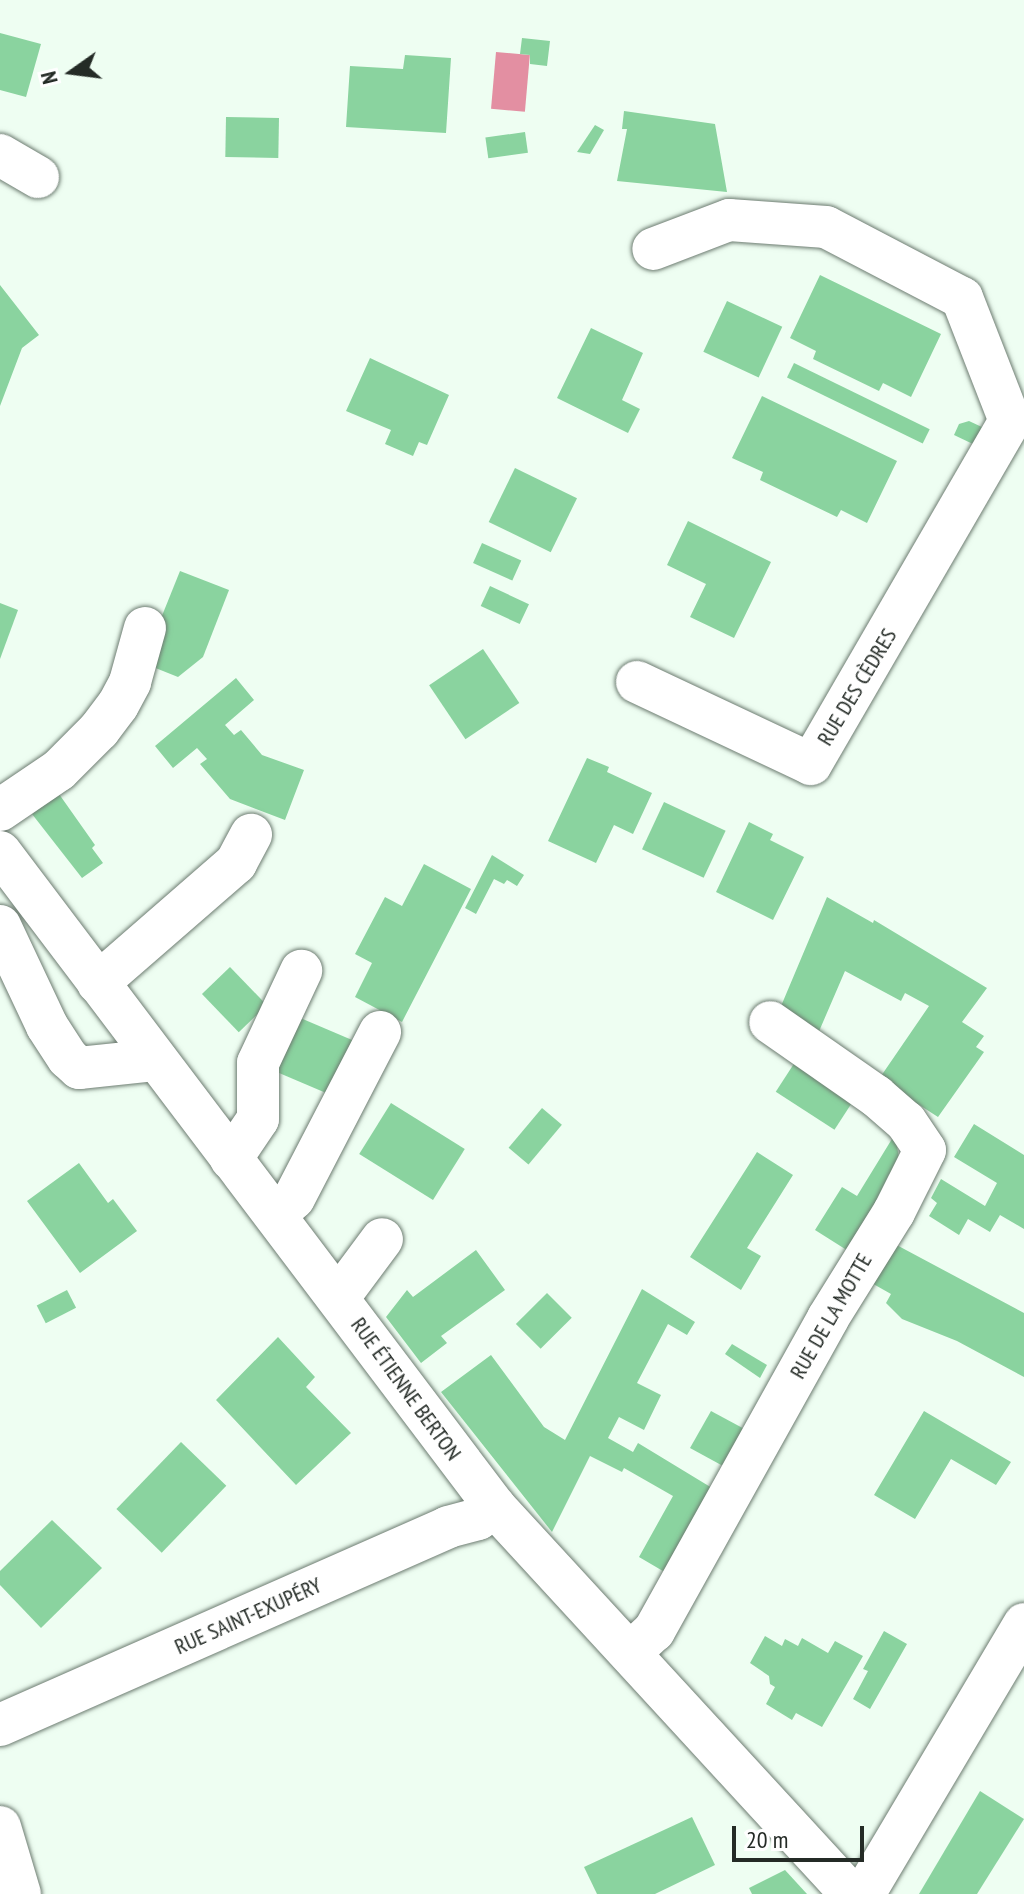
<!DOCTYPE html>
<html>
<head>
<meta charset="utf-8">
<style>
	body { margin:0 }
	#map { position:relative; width:1024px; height:1894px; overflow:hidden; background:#eefef2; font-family:"PT Sans Narrow",sans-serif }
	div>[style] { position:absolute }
	.water>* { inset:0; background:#e38fa2; transform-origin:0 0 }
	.building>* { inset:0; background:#8ad39f; transform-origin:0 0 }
	.roads { filter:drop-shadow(0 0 2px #6d7c71) drop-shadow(0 0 2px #6d7c71) }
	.minor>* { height:42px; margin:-21px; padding:0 21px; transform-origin:21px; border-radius:21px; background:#fff }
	span { translate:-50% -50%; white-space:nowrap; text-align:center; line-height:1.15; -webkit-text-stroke:6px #fff; paint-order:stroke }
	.street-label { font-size:22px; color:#242b26 }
	.north { position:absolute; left:32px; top:32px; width:80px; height:80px; -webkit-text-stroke:6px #fff; paint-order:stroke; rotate:256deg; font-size:22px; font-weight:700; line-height:32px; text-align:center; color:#242b26 }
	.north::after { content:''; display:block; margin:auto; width:28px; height:36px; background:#242b26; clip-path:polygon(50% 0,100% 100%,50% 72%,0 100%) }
	.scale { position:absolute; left:732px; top:1826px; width:132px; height:36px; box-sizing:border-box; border:4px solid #242b26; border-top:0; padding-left:10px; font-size:24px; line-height:28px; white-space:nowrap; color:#242b26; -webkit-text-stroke:6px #fff; paint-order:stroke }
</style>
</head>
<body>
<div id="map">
	<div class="water">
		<i style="left:496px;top:52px;width:34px;height:57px;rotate:5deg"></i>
	</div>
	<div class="building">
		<i style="clip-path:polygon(0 33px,41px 44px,26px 97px,0 90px)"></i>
		<i style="clip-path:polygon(522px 38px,550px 41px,547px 66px,530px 64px,530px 55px,520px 54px)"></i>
		<i style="clip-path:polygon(405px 55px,451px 58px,446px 133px,346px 127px,350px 66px,403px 69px)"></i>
		<i style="clip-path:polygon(624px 111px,715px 124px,727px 192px,617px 181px,627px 129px,622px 129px)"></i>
		<i style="left:226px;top:117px;width:53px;height:40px;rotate:1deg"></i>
		<i style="clip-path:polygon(595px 125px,604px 130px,590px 154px,577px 152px)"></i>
		<i style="left:525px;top:132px;width:21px;height:40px;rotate:82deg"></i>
		<i style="clip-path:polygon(820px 275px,941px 334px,911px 397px,883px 383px,879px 391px,813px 359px,816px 351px,790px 338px)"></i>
		<i style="clip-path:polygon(0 285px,39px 335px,22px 348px,0 406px)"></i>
		<i style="left:727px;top:301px;width:61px;height:56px;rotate:25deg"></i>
		<i style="clip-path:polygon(591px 328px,643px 353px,622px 400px,640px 409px,628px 433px,557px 398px)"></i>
		<i style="clip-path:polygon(370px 358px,449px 395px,427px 445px,419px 442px,413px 456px,385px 444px,391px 430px,346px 411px)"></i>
		<i style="left:794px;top:363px;width:151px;height:16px;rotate:26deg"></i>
		<i style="clip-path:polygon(762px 396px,897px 461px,867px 523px,841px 510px,837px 517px,760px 480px,763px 472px,732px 458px)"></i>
		<i style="clip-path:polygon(969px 421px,984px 428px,975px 445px,954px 435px,959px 424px)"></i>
		<i style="left:515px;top:468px;width:69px;height:60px;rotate:26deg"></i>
		<i style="clip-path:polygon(688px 521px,771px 562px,734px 638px,690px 617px,706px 584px,667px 565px)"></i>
		<i style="left:482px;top:543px;width:43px;height:22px;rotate:24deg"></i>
		<i style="clip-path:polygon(180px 571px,229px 590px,203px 657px,178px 677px,143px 663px)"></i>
		<i style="left:490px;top:586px;width:43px;height:22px;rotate:25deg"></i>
		<i style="clip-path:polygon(0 603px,18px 610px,0 659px)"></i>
		<i style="left:483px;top:649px;width:65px;height:65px;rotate:56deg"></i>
		<i style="clip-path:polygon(236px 678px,254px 700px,225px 725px,234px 735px,241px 730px,262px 755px,304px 770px,285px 820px,230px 799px,200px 764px,207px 759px,197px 748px,173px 768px,155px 746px)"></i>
		<i style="clip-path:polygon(587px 758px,609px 767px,607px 772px,652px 793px,633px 834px,614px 825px,596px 863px,548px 841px)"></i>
		<i style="clip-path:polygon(59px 794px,95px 845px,92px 848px,103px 863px,82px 878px,32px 814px)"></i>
		<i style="left:664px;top:802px;width:68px;height:52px;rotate:25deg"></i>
		<i style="clip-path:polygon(749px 822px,773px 834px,770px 840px,804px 857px,773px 920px,716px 892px)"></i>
		<i style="clip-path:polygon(492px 855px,524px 875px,517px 886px,507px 880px,504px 884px,494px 879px,476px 914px,465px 908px)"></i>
		<i style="clip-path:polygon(424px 864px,471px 889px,402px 1022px,355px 997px,372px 963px,355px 954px,385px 897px,402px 906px)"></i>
		<i style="clip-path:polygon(827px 897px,873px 923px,874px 920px,987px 988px,962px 1022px,984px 1036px,976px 1047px,984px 1052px,938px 1117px,879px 1079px,929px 1006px,905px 993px,901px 1001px,845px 971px,817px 1036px,776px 1018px)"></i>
		<i style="left:230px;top:967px;width:53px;height:39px;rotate:46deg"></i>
		<i style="left:291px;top:1014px;width:74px;height:59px;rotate:23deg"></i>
		<i style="left:797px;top:1059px;width:70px;height:39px;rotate:33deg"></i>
		<i style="left:391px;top:1103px;width:87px;height:60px;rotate:32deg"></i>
		<i style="left:542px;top:1108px;width:26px;height:52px;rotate:40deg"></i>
		<i style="clip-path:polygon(974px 1124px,1024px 1155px,1024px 1229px,1000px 1215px,990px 1232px,968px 1219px,959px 1235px,929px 1216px,937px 1203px,931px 1198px,941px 1179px,985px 1206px,997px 1183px,954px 1157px)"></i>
		<i style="clip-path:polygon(895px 1134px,901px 1170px,853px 1254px,815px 1230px,842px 1187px,857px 1196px)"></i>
		<i style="clip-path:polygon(757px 1152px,793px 1175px,747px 1248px,761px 1256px,741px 1290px,690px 1257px)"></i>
		<i style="clip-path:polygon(79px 1163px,108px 1203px,113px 1199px,137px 1231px,80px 1273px,27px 1201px)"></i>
		<i style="clip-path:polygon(891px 1242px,1024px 1313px,1024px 1377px,957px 1341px,902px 1319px,886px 1303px,891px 1294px,868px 1281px)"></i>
		<i style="clip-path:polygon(476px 1250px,505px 1290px,441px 1336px,447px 1343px,421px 1363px,386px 1317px,407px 1290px,413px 1297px)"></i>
		<i style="clip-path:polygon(642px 1289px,695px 1322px,687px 1335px,668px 1324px,637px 1383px,661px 1395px,644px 1430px,619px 1417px,608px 1438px,633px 1452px,638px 1443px,717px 1491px,668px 1574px,639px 1557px,673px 1496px,624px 1468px,622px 1472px,590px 1456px,552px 1532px,441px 1392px,491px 1355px,544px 1427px,565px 1440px)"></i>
		<i style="left:67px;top:1290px;width:20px;height:34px;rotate:63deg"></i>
		<i style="left:547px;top:1293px;width:35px;height:44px;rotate:45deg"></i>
		<i style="clip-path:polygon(278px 1337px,315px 1377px,306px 1387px,351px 1433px,296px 1485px,216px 1400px)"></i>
		<i style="clip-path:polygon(732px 1344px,767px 1365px,760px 1378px,725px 1354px)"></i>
		<i style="clip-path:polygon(711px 1411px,750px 1432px,723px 1466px,690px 1448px)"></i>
		<i style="clip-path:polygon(924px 1411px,1011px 1462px,996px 1485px,951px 1459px,915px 1519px,874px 1495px)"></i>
		<i style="left:181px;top:1442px;width:63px;height:93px;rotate:44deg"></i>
		<i style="clip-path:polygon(52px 1520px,102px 1568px,41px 1628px,0 1585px,0 1571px)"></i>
		<i style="clip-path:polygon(884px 1631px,907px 1644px,870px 1709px,853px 1699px,868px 1671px,863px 1669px)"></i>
		<i style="clip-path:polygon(765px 1636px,782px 1646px,785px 1639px,798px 1646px,802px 1638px,828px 1653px,835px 1641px,863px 1656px,822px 1727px,796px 1713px,792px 1720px,766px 1704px,775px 1687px,770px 1684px,769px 1676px,750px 1663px)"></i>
		<i style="clip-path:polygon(980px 1791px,1024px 1819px,977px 1894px,919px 1894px)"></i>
		<i style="clip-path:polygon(692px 1817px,715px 1865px,655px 1894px,597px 1894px,584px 1867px)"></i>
		<i style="clip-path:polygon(785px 1870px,807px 1894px,752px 1894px,749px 1888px)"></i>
	</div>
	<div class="roads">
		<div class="minor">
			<i style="left:0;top:155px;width:44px;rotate:30.1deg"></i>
			<i style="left:637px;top:682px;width:192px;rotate:25.2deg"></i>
			<i style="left:811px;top:764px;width:397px;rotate:-59.9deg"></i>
			<i style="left:1010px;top:421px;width:132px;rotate:-111.3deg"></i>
			<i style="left:962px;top:298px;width:153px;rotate:-152.4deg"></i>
			<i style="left:826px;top:227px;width:97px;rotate:-175.9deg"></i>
			<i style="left:729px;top:220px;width:81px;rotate:159.1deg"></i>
			<i style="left:0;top:810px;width:71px;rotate:-34.1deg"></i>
			<i style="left:59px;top:770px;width:57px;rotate:-45deg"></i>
			<i style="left:99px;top:730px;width:31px;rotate:-53deg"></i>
			<i style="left:118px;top:705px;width:26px;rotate:-62deg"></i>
			<i style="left:130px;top:682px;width:56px;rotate:-74.5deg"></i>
			<i style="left:0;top:852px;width:821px;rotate:52.92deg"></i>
			<i style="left:495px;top:1507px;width:526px;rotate:47.39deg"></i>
			<i style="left:0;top:926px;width:110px;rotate:64.8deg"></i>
			<i style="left:47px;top:1026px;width:38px;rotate:57deg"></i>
			<i style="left:68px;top:1058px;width:15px;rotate:42deg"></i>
			<i style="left:79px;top:1068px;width:78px;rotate:-5.9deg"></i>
			<i style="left:98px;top:983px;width:183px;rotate:-41deg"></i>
			<i style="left:236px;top:863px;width:32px;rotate:-62deg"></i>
			<i style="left:231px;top:1159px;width:48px;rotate:-56deg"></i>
			<i style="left:258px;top:1119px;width:56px;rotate:-90deg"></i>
			<i style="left:258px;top:1063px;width:102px;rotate:-64.9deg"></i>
			<i style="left:275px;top:1215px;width:25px;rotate:-42deg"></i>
			<i style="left:294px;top:1198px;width:187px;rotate:-62.6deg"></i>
			<i style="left:339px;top:1297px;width:72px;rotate:-53.4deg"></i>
			<i style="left:630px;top:1653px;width:33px;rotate:-43deg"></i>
			<i style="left:654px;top:1631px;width:358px;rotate:-60.9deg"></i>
			<i style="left:828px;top:1318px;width:125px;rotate:-58.1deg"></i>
			<i style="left:894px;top:1212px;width:69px;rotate:-63.4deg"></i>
			<i style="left:925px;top:1150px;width:34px;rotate:-124deg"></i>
			<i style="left:906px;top:1122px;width:40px;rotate:-139deg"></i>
			<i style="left:876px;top:1096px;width:129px;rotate:-145.1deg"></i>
			<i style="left:0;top:1725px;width:490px;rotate:-23.8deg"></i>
			<i style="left:448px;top:1527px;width:31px;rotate:-15deg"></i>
			<i style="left:478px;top:1519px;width:21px;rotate:-35deg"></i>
			<i style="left:0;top:1827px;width:70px;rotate:73.4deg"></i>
			<i style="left:864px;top:1894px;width:314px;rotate:-59.3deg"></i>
		</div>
	</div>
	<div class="street-label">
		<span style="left:857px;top:687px;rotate:-59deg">RUE DES CÈDRES</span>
		<span style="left:831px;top:1316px;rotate:-60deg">RUE DE LA MOTTE</span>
		<span style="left:406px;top:1389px;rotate:54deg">RUE ÉTIENNE BERTON</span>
		<span style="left:248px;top:1616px;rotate:-24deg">RUE SAINT-EXUPÉRY</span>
	</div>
	<div class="north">N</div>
	<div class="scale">20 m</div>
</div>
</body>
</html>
